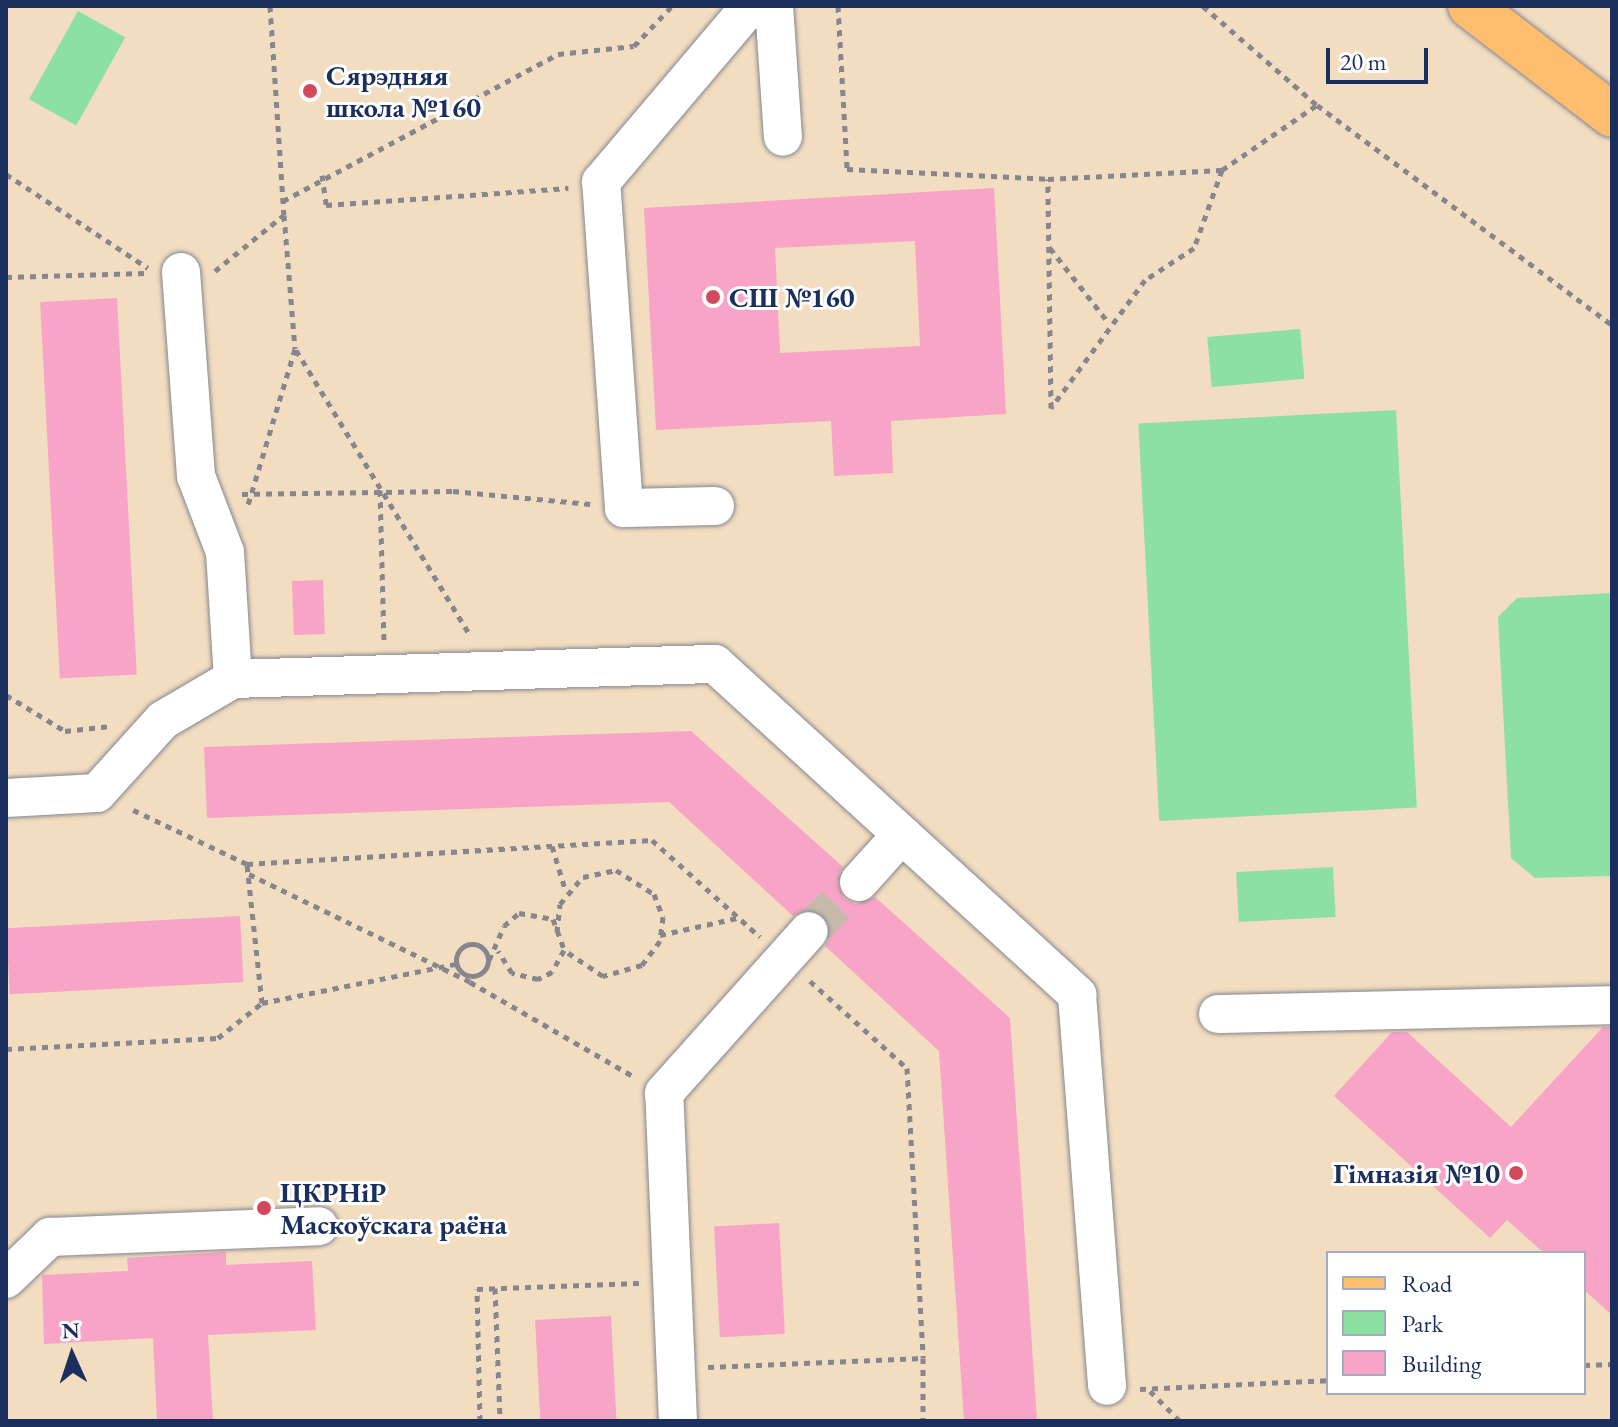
<!DOCTYPE html>
<html>
<head>
<meta charset="utf-8">
<style>
	body { margin:0 }
	#map { position:relative; width:1618px; height:1427px; overflow:hidden; background:#f2ddc0; font-family:"EB Garamond",serif }
	div>[style] { position:absolute }
	.green>* { inset:0; background:#8ce0a2; transform-origin:0 0 }
	.building>* { inset:0; background:#f7a4c6; transform-origin:0 0 }
	.minor-tunnel>* { height:38px; margin-top:-19px; transform-origin:0; background:repeating-linear-gradient(90deg,#c7baac 0 38px,transparent 0 57px) }
	.path>* { height:5px; margin-top:-2.5px; transform-origin:0; background:repeating-linear-gradient(90deg,#86868f 0 6px,transparent 0 12px) }
	.path>.ring { margin:-2.5px; padding:0; box-sizing:content-box; background:none; border:5px solid #86868f; border-radius:50% }
	.roads { filter:drop-shadow(0 0 2px #86868f) drop-shadow(0 0 2px #86868f) }
	.minor>* { height:38px; margin:-19px; padding:0 19px; transform-origin:19px; border-radius:19px; background:#fff }
	.major>* { height:44px; margin:-22px; padding:0 22px; transform-origin:22px; border-radius:22px; background:#fcbd6f }
	.dots>* { width:22px; height:22px; translate:-50% -50%; box-sizing:border-box; border:4px solid #fff; border-radius:50% }
	span { translate:-50% -50%; white-space:nowrap; text-align:center; line-height:1.15; -webkit-text-stroke:6px #fff; paint-order:stroke }
	.poi-label { font-size:28px; color:#1b2f5e; font-weight:700 }
	.left { translate:0 -50%; text-align:left }
	.right { translate:-100% -50%; text-align:right }
	.frame { position:absolute; inset:0; border:8px solid #1b2f5e; pointer-events:none }
	.legend { position:absolute; left:1326px; top:1251px; width:260px; height:144px; box-sizing:border-box; background:#fff; border:2px solid #a4acbf; margin:0; padding:10px 14px; list-style:none; font-size:24px; color:#1b2f5e }
	.legend li { display:flex; align-items:center; gap:16px; height:40px }
	.legend b { width:40px; border:2px solid #a4acbf }
	.north { position:absolute; left:32px; top:1315px; width:80px; height:80px; -webkit-text-stroke:6px #fff; paint-order:stroke; rotate:357deg; font-size:22px; font-weight:700; line-height:32px; text-align:center; color:#1b2f5e }
	.north::after { content:''; display:block; margin:auto; width:28px; height:36px; background:#1b2f5e; clip-path:polygon(50% 0,100% 100%,50% 72%,0 100%) }
	.scale { position:absolute; left:1326px; top:48px; width:102px; height:36px; box-sizing:border-box; border:4px solid #1b2f5e; border-top:0; padding-left:10px; font-size:24px; line-height:28px; white-space:nowrap; color:#1b2f5e; -webkit-text-stroke:6px #fff; paint-order:stroke }
</style>
</head>
<body>
<div id="map">
	<div class="green">
		<i style="left:78px;top:11px;width:54px;height:101px;rotate:29deg"></i>
		<i style="left:1300px;top:329px;width:50px;height:93px;rotate:85deg"></i>
		<i style="left:1396px;top:410px;width:398px;height:258px;rotate:87deg"></i>
		<i style="clip-path:polygon(1612px 593px,1612px 876px,1535px 878px,1511px 858px,1498px 617px,1517px 598px)"></i>
		<i style="left:1333px;top:867px;width:50px;height:97px;rotate:87deg"></i>
	</div>
	<div class="building">
		<i style="clip-path:polygon(evenodd,994px 188px,1006px 414px,891px 421px,893px 473px,834px 476px,831px 421px,656px 430px,644px 208px,994px 188px,915px 241px,920px 346px,780px 353px,775px 248px,915px 241px)"></i>
		<i style="left:117px;top:298px;width:377px;height:77px;rotate:87deg"></i>
		<i style="left:323px;top:580px;width:54px;height:31px;rotate:88deg"></i>
		<i style="clip-path:polygon(691px 731px,843px 867px,837px 878px,844px 898px,855px 904px,875px 897px,1010px 1018px,1037px 1421px,964px 1421px,939px 1051px,825px 946px,831px 935px,824px 915px,813px 909px,793px 916px,669px 802px,207px 818px,204px 747px)"></i>
		<i style="left:240px;top:916px;width:66px;height:234px;rotate:87deg"></i>
		<i style="clip-path:polygon(1603px 1027px,1612px 1027px,1612px 1315px,1584px 1290px,1584px 1253px,1544px 1253px,1507px 1220px,1490px 1238px,1334px 1096px,1392px 1032px,1407px 1032px,1511px 1127px)"></i>
		<i style="left:779px;top:1223px;width:111px;height:65px;rotate:87deg"></i>
		<i style="clip-path:polygon(226px 1252px,226px 1265px,312px 1261px,316px 1330px,208px 1335px,213px 1421px,157px 1421px,153px 1338px,44px 1344px,42px 1275px,128px 1271px,127px 1258px)"></i>
		<i style="left:611px;top:1316px;width:105px;height:76px;rotate:87deg"></i>
	</div>
	<div class="minor-tunnel">
		<i style="left:809px;top:931px;width:70px;rotate:-44.4deg"></i>
	</div>
	<div class="path">
		<i style="left:270px;top:6px;width:209px;rotate:86.2deg"></i>
		<i style="left:838px;top:6px;width:163px;rotate:86.8deg"></i>
		<i style="left:847px;top:169px;width:201px;rotate:2.8deg"></i>
		<i style="left:1203px;top:6px;width:151px;rotate:41deg"></i>
		<i style="left:1317px;top:105px;width:368px;rotate:36.7deg"></i>
		<i style="left:1222px;top:170px;width:83px;rotate:109.7deg"></i>
		<i style="left:1194px;top:248px;width:59px;rotate:146.9deg"></i>
		<i style="left:1145px;top:280px;width:159px;rotate:126.3deg"></i>
		<i style="left:1051px;top:408px;width:229px;rotate:-90.8deg"></i>
		<i style="left:1048px;top:179px;width:174px;rotate:-3deg"></i>
		<i style="left:1222px;top:170px;width:115px;rotate:-34.4deg"></i>
		<i style="left:6px;top:174px;width:170px;rotate:33.5deg"></i>
		<i style="left:322px;top:175px;width:30px;rotate:82deg"></i>
		<i style="left:326px;top:205px;width:243px;rotate:-4deg"></i>
		<i style="left:283px;top:201px;width:312px;rotate:-28.1deg"></i>
		<i style="left:558px;top:54px;width:76px;rotate:-6deg"></i>
		<i style="left:634px;top:46px;width:55px;rotate:-46.5deg"></i>
		<i style="left:1050px;top:248px;width:94px;rotate:51.9deg"></i>
		<i style="left:215px;top:271px;width:89px;rotate:-39.1deg"></i>
		<i style="left:284px;top:215px;width:134px;rotate:85.3deg"></i>
		<i style="left:295px;top:349px;width:166px;rotate:106.8deg"></i>
		<i style="left:6px;top:277px;width:139px;rotate:-1.6deg"></i>
		<i style="left:296px;top:350px;width:334px;rotate:58.6deg"></i>
		<i style="left:380px;top:490px;width:150px;rotate:88.5deg"></i>
		<i style="left:242px;top:494px;width:211px;rotate:-0.8deg"></i>
		<i style="left:453px;top:491px;width:138px;rotate:5.4deg"></i>
		<i style="left:6px;top:695px;width:69px;rotate:31.4deg"></i>
		<i style="left:65px;top:731px;width:46px;rotate:-6.2deg"></i>
		<i style="left:552px;top:846px;width:48px;rotate:73.1deg"></i>
		<i style="left:247px;top:864px;width:406px;rotate:-3.4deg"></i>
		<i style="left:652px;top:840px;width:145px;rotate:41.9deg"></i>
		<i style="left:249px;top:874px;width:246px;rotate:26deg"></i>
		<i style="left:470px;top:982px;width:188px;rotate:30deg"></i>
		<i style="left:557px;top:932px;width:28px;rotate:-84deg"></i>
		<i style="left:560px;top:904px;width:35px;rotate:-50deg"></i>
		<i style="left:583px;top:877px;width:34px;rotate:-12deg"></i>
		<i style="left:616px;top:870px;width:45px;rotate:32.3deg"></i>
		<i style="left:654px;top:894px;width:25px;rotate:69deg"></i>
		<i style="left:663px;top:917px;width:24px;rotate:97deg"></i>
		<i style="left:660px;top:941px;width:30px;rotate:127deg"></i>
		<i style="left:642px;top:965px;width:41px;rotate:164.2deg"></i>
		<i style="left:603px;top:976px;width:47px;rotate:-146.3deg"></i>
		<i style="left:660px;top:935px;width:79px;rotate:-12.4deg"></i>
		<i class="ring" style="left:456px;top:944px;width:27px;height:27px"></i>
		<i style="left:489px;top:960px;width:37px;rotate:-66deg"></i>
		<i style="left:504px;top:926px;width:20px;rotate:-41deg"></i>
		<i style="left:519px;top:913px;width:35px;rotate:10deg"></i>
		<i style="left:553px;top:919px;width:33px;rotate:70deg"></i>
		<i style="left:564px;top:950px;width:25px;rotate:119deg"></i>
		<i style="left:552px;top:972px;width:16px;rotate:153deg"></i>
		<i style="left:538px;top:979px;width:27px;rotate:-167deg"></i>
		<i style="left:512px;top:973px;width:26px;rotate:-122deg"></i>
		<i style="left:810px;top:981px;width:130px;rotate:41.9deg"></i>
		<i style="left:907px;top:1068px;width:290px;rotate:86.8deg"></i>
		<i style="left:262px;top:1003px;width:198px;rotate:-11.4deg"></i>
		<i style="left:6px;top:1049px;width:212px;rotate:-3deg"></i>
		<i style="left:218px;top:1038px;width:56px;rotate:-38.5deg"></i>
		<i style="left:262px;top:1003px;width:140px;rotate:-96.2deg"></i>
		<i style="left:247px;top:864px;width:131px;rotate:-154.6deg"></i>
		<i style="left:495px;top:1288px;width:133px;rotate:87.8deg"></i>
		<i style="left:1584px;top:1365px;width:28px;rotate:-2deg"></i>
		<i style="left:708px;top:1367px;width:215px;rotate:-2.4deg"></i>
		<i style="left:923px;top:1358px;width:63px;rotate:90deg"></i>
		<i style="left:1140px;top:1389px;width:188px;rotate:-2.7deg"></i>
		<i style="left:1150px;top:1391px;width:42px;rotate:45deg"></i>
		<i style="left:480px;top:1421px;width:132px;rotate:-91.3deg"></i>
		<i style="left:477px;top:1289px;width:162px;rotate:-2.1deg"></i>
	</div>
	<div class="roads">
		<div class="minor">
			<i style="left:774px;top:6px;width:131px;rotate:86.1deg"></i>
			<i style="left:181px;top:272px;width:205px;rotate:85.8deg"></i>
			<i style="left:196px;top:476px;width:81px;rotate:69.1deg"></i>
			<i style="left:225px;top:552px;width:127px;rotate:86.4deg"></i>
			<i style="left:715px;top:506px;width:91px;rotate:178.7deg"></i>
			<i style="left:624px;top:508px;width:327px;rotate:-94deg"></i>
			<i style="left:601px;top:182px;width:231px;rotate:-49.7deg"></i>
			<i style="left:6px;top:798px;width:91px;rotate:-3.1deg"></i>
			<i style="left:97px;top:793px;width:98px;rotate:-47.9deg"></i>
			<i style="left:163px;top:720px;width:81px;rotate:-30.4deg"></i>
			<i style="left:233px;top:679px;width:482px;rotate:-1.8deg"></i>
			<i style="left:715px;top:664px;width:491px;rotate:42.4deg"></i>
			<i style="left:1077px;top:995px;width:392px;rotate:85.6deg"></i>
			<i style="left:859px;top:882px;width:64px;rotate:-48.1deg"></i>
			<i style="left:1218px;top:1014px;width:394px;rotate:-1.3deg"></i>
			<i style="left:6px;top:1279px;width:61px;rotate:-43.7deg"></i>
			<i style="left:50px;top:1237px;width:269px;rotate:-2.3deg"></i>
			<i style="left:678px;top:1421px;width:328px;rotate:-92.4deg"></i>
			<i style="left:664px;top:1093px;width:217px;rotate:-48.2deg"></i>
		</div>
		<div class="major">
			<i style="left:1470px;top:6px;width:179px;rotate:37.5deg"></i>
		</div>
	</div>
	<div class="dots">
		<i style="left:310px;top:91px;background:#d1495b"></i>
		<i style="left:713px;top:297px;background:#d1495b"></i>
		<i style="left:1516px;top:1173px;background:#d1495b"></i>
		<i style="left:264px;top:1208px;background:#d1495b"></i>
	</div>
	<div class="poi-label">
		<span class="left" style="left:326px;top:91px">Сярэдняя<br>школа №160</span>
		<span class="left" style="left:729px;top:297px">СШ №160</span>
		<span class="right" style="left:1500px;top:1173px">Гімназія №10</span>
		<span class="left" style="left:280px;top:1208px">ЦКРНіР<br>Маскоўскага раёна</span>
	</div>
	<div class="frame"></div>
	<ul class="legend">
	<li><b style="height:10px;background:#fcbd6f"></b>Road</li>
	<li><b style="height:22px;background:#8ce0a2"></b>Park</li>
	<li><b style="height:22px;background:#f7a4c6"></b>Building</li>
	</ul>
	<div class="north">N</div>
	<div class="scale">20 m</div>
</div>
</body>
</html>
